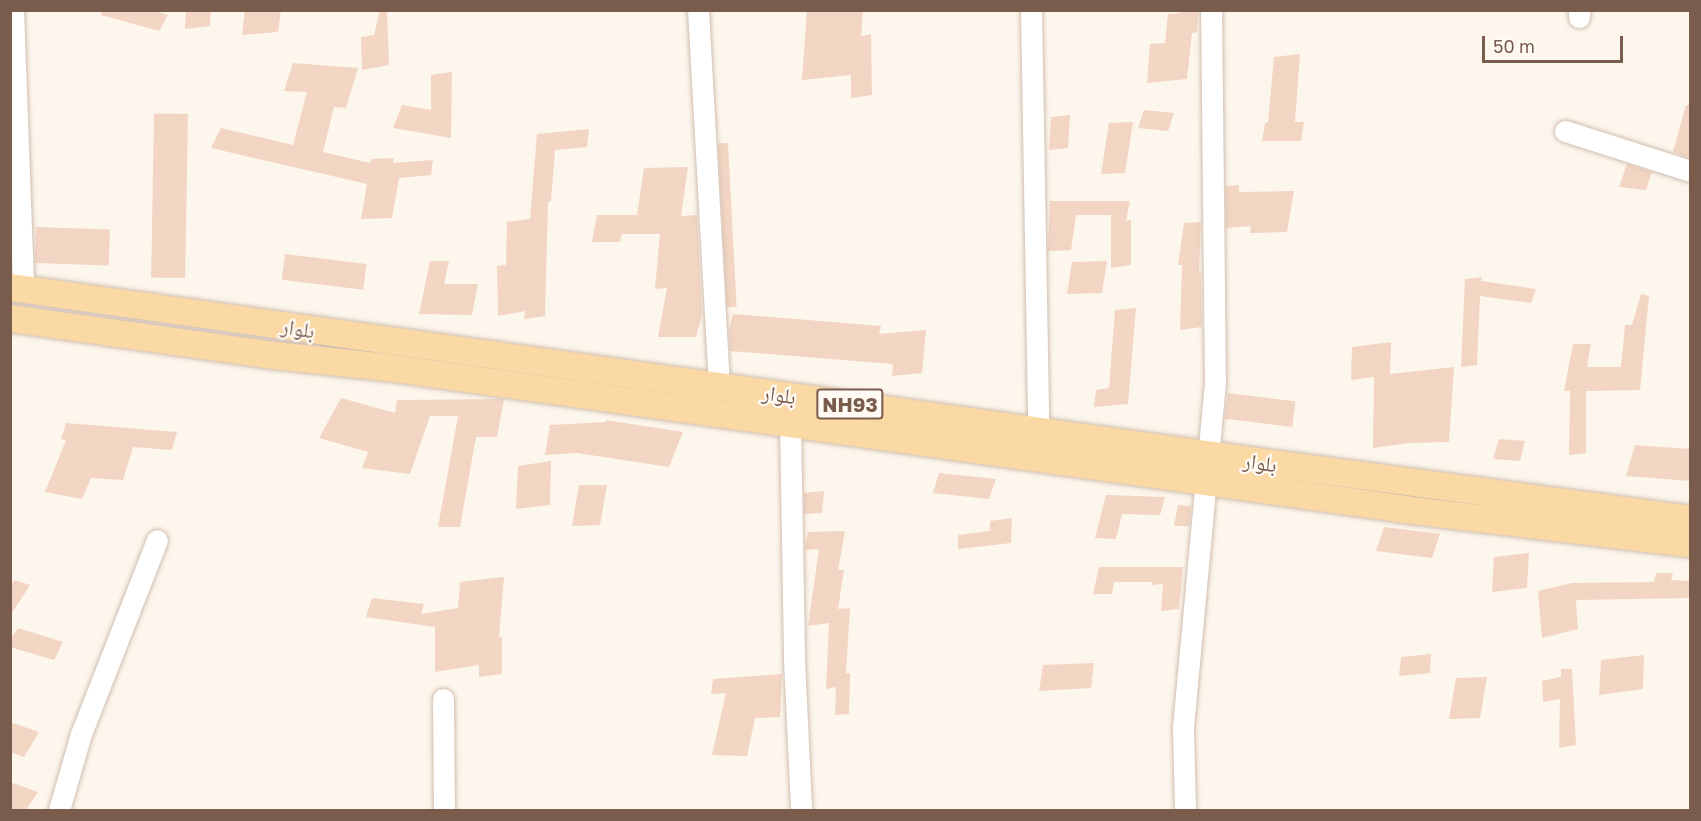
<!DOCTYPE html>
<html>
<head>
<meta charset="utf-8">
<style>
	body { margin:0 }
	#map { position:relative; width:1701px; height:821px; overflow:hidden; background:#fdf6ec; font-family:"Golos Text","Noto Naskh Arabic",sans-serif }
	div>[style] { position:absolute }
	.building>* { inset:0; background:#f3d5c3; transform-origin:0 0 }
	.roads { filter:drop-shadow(0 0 2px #d1beb0) drop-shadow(0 0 2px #d1beb0) }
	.minor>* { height:21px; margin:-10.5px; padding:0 10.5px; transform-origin:10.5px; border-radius:10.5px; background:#fff }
	.major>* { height:27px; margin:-13.5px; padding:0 13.5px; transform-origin:13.5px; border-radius:13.5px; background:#fbd9a5 }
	span { translate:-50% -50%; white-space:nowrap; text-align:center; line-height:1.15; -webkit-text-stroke:4.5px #fffaf3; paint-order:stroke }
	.shield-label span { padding:2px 4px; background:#fffaf3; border:2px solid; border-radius:4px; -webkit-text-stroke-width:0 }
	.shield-label { font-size:20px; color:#7a5c4d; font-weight:700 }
	.street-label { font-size:21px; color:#7a5c4d }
	.frame { position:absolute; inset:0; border:12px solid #7a5c4d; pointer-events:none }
	.scale { position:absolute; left:1482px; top:36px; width:141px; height:27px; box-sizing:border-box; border:3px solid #7a5c4d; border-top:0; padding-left:8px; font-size:18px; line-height:21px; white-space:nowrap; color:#7a5c4d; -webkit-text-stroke:4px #fffaf3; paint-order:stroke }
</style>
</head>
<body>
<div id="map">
	<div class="building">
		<i style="clip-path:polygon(102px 10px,152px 10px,168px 15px,159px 31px,101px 15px)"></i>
		<i style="clip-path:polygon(186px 10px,211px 10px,210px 26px,185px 29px)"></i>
		<i style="clip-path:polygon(245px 10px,281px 10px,278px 32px,242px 35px)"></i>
		<i style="clip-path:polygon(380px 10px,387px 10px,389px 65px,362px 70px,361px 37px,374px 35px)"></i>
		<i style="clip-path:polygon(807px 10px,863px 10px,861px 36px,871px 34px,872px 95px,851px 98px,851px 75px,802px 80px)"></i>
		<i style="clip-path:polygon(1181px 10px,1198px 10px,1197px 32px,1192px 33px,1187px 79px,1147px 83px,1150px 44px,1165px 43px,1168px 14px,1180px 13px)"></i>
		<i style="clip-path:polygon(1300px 54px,1295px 122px,1304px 122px,1301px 141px,1262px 141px,1265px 123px,1268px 122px,1274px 57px)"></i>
		<i style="clip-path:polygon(293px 63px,358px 68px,346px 108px,334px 107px,323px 152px,370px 163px,371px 159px,394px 158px,393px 163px,433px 160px,431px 175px,399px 178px,392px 218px,361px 219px,367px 184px,211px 148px,221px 128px,293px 145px,307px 92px,284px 91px)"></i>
		<i style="clip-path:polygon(452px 72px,451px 138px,393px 128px,402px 105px,431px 110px,431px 75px)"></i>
		<i style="clip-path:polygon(1686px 105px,1690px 105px,1690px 158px,1673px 152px)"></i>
		<i style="clip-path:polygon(1144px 110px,1174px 113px,1168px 131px,1138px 128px)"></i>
		<i style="left:188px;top:114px;width:164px;height:34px;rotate:91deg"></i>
		<i style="clip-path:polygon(1070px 115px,1068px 148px,1049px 150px,1051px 117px)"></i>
		<i style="clip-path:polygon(1133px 122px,1125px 173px,1101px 174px,1109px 123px)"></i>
		<i style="clip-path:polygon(589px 129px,587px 147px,555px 150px,551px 201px,548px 202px,545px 316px,524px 319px,525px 311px,498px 316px,497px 266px,506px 265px,507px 222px,530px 219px,537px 134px)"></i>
		<i style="left:728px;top:143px;width:164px;height:10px;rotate:87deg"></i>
		<i style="clip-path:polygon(1627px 164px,1652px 172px,1646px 190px,1619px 187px)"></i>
		<i style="clip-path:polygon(688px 167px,681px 216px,697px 215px,702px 315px,696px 337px,658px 337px,667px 288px,655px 289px,660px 234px,622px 234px,620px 242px,592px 242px,597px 215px,637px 215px,644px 168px)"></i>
		<i style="clip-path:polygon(1239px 185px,1239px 192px,1294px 191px,1287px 232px,1250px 233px,1251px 226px,1226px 228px,1226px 186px)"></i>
		<i style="clip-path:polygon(1050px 201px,1130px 201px,1126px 221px,1131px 220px,1131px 265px,1111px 268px,1111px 215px,1076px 215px,1071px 250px,1048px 251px)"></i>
		<i style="clip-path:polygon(1201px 222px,1199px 273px,1201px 273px,1202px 327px,1180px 330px,1182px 265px,1178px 265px,1184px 223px)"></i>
		<i style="left:36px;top:227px;width:74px;height:36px;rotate:2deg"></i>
		<i style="left:285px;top:254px;width:82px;height:26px;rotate:7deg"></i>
		<i style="clip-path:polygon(430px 261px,449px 261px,444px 284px,478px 284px,472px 315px,419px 314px)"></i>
		<i style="clip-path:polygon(1107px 261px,1102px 293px,1067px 294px,1072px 262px)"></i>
		<i style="clip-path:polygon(1482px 277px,1481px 281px,1536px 289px,1531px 303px,1480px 296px,1477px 365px,1461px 367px,1465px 279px)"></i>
		<i style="clip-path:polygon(1641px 294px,1649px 296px,1640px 390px,1586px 391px,1586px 453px,1569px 455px,1570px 391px,1564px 391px,1573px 344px,1591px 344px,1587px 367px,1621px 367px,1625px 325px,1632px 325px)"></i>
		<i style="clip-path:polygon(1136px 308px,1128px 404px,1094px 407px,1096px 390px,1109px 388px,1115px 310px)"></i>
		<i style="clip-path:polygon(733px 314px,881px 326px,879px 334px,926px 330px,922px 373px,892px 376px,893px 364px,730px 351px,729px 330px)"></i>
		<i style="clip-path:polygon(1391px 342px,1390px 374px,1454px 367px,1449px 442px,1409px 443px,1373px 448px,1374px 377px,1351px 380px,1352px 347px)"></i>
		<i style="left:1228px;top:393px;width:68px;height:26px;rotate:7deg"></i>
		<i style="clip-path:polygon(341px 398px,395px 413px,397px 400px,504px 399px,497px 437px,476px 437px,460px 527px,438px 527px,458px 416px,430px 416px,410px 474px,362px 468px,368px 452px,319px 438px)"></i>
		<i style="clip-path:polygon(606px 420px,683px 432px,669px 467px,577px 453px,545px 455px,550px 425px,606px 422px)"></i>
		<i style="clip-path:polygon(66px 423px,177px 432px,172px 450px,133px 447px,123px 480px,91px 478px,82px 499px,45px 492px,66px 440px,61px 439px)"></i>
		<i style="clip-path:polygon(1499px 439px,1525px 441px,1520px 461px,1493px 459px)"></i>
		<i style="clip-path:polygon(1635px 445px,1690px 449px,1690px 481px,1626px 476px)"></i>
		<i style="clip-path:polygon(551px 461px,550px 505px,516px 509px,518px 466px)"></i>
		<i style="clip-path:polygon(939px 473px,996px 479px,989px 499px,933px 493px)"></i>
		<i style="clip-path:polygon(579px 485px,607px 485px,600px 525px,572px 526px)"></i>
		<i style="clip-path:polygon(824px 491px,822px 513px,804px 514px,804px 493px)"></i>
		<i style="clip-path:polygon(1106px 495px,1165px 497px,1160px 515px,1122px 514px,1116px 539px,1095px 538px)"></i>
		<i style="clip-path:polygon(1178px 505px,1191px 506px,1189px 526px,1174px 526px)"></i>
		<i style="clip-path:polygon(1012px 518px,1011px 543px,958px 549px,958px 535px,990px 531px,990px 521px)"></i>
		<i style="clip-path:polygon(1384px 527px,1440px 534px,1432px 558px,1376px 551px)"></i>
		<i style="clip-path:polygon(845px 531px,838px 570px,844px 570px,838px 609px,850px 608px,846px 673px,850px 673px,849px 714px,835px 715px,836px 687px,826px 689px,829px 623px,808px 626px,819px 549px,805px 550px,805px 546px,808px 532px)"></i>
		<i style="clip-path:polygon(1529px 553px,1527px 588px,1492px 592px,1494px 557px)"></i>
		<i style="clip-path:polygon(1099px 567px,1183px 567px,1179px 609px,1161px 611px,1163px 584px,1152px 585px,1152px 582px,1114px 582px,1112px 594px,1093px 594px)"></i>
		<i style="clip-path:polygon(1656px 573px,1673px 573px,1671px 580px,1690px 581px,1690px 598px,1576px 600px,1578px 629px,1542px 638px,1538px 591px,1572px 583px,1654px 582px)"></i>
		<i style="clip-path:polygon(504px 577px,499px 637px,502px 637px,502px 674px,479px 677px,479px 665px,435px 672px,435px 627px,366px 617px,372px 598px,424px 604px,421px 614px,458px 608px,460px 582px)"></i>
		<i style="clip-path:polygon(15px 580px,30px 585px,10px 616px,10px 586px)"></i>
		<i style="clip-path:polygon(18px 628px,63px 642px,54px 660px,10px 647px,10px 640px)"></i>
		<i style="clip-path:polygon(1431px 654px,1430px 673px,1399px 676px,1401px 657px)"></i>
		<i style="clip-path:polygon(1644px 655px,1643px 689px,1599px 695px,1601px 660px)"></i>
		<i style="clip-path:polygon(1094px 663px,1091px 688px,1039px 691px,1043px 665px)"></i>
		<i style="clip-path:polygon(1561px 669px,1572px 669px,1576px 745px,1559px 748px,1560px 699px,1543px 702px,1542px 681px,1561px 677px)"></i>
		<i style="clip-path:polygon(782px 674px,780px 717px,755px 718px,747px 756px,712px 755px,726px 693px,711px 694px,713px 679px)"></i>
		<i style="clip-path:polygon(1487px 677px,1480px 718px,1449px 719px,1456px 678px)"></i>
		<i style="clip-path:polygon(10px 722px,39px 732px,24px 757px,10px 752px)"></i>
		<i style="clip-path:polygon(10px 782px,38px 792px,26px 810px,10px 810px)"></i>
	</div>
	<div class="roads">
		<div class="minor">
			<i style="left:13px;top:10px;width:279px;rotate:87.9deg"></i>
			<i style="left:698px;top:10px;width:376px;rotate:86.8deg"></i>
			<i style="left:1031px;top:10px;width:421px;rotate:89deg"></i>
			<i style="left:1579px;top:17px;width:7px;rotate:-90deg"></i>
			<i style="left:1565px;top:131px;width:131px;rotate:17.7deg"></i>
			<i style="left:790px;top:424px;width:235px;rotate:89deg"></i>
			<i style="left:794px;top:659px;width:151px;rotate:87.3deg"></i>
			<i style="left:443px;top:699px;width:111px;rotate:89.5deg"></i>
			<i style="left:59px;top:810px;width:79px;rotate:-73.9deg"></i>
			<i style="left:81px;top:734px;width:208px;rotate:-68.6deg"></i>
			<i style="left:1185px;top:810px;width:83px;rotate:-91.4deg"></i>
			<i style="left:1183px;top:727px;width:343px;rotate:-84.7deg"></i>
			<i style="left:1215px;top:385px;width:375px;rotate:-90.6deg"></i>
		</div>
		<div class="major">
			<i style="left:10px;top:287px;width:1213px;rotate:7.96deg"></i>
			<i style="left:1211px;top:455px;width:483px;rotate:7.6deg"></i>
			<i style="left:10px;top:318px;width:258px;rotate:8deg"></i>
			<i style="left:265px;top:354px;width:122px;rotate:6.1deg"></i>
			<i style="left:386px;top:367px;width:1044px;rotate:7.93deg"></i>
			<i style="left:1420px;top:511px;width:272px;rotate:6.8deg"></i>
		</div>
	</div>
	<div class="shield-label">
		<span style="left:850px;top:404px">NH93</span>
	</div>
	<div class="street-label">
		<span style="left:298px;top:328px;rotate:9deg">بلوار</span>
		<span style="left:779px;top:394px;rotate:8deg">بلوار</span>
		<span style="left:1260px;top:462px;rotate:8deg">بلوار</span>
	</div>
	<div class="frame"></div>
	<div class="scale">50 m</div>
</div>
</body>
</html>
